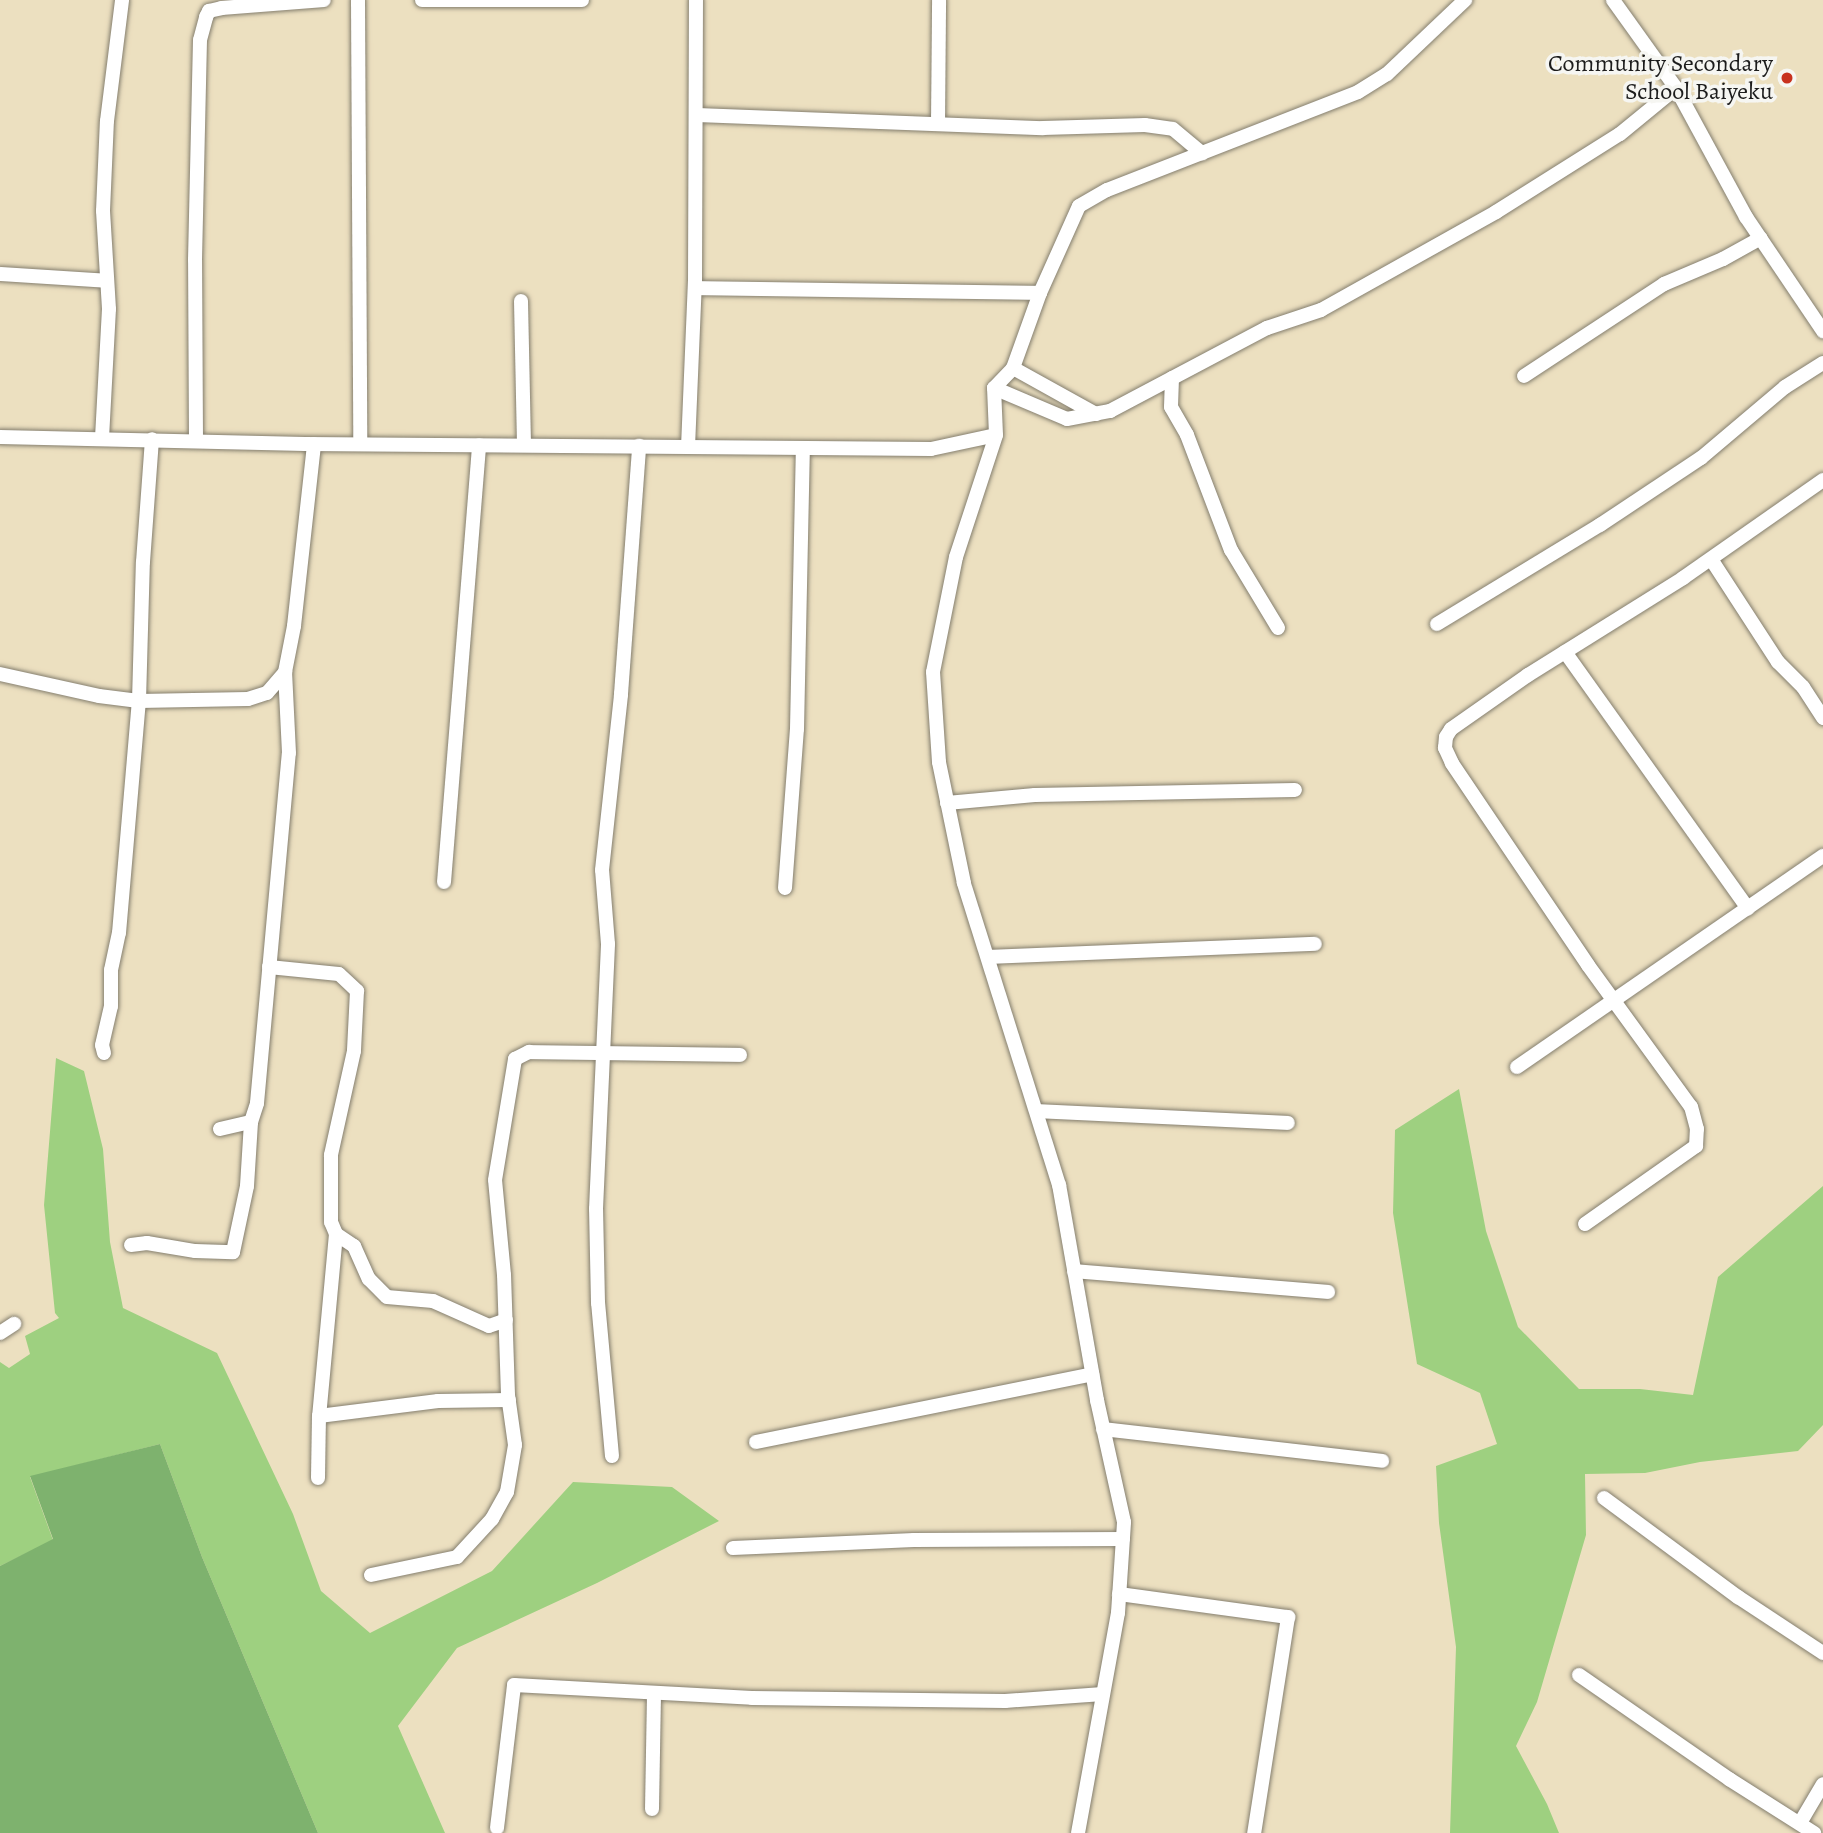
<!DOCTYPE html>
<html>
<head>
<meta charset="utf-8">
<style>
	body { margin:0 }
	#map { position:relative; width:1823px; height:1833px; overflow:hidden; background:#ece0c0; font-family:Alegreya,serif }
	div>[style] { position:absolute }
	.green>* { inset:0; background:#9ed080 }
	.forest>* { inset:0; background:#7eb26e }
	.roads { filter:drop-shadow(0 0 2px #847e6e) drop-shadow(0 0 2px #847e6e) }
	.street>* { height:14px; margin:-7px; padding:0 7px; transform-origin:7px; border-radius:7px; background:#fff }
	.dots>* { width:19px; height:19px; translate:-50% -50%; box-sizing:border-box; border:4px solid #f6f6f2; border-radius:50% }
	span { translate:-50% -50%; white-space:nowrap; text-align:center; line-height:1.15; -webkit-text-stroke:7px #f6f6f2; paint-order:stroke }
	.poi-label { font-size:24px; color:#1c1c1c }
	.right { translate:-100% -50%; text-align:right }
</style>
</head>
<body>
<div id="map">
	<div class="green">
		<i style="clip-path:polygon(56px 1058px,84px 1071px,103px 1149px,110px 1242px,123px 1308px,217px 1353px,293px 1514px,321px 1591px,370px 1633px,492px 1571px,573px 1482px,672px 1487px,719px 1521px,597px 1583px,457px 1648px,398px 1726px,445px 1833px,318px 1833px,202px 1557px,160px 1444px,30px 1477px,53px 1540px,0 1566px,0 1362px,9px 1368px,30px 1354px,25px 1336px,59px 1318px,55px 1313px,44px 1205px)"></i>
		<i style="clip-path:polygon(1459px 1089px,1486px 1231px,1518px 1327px,1579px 1389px,1640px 1389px,1693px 1395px,1718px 1277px,1823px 1186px,1823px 1425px,1798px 1451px,1700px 1462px,1645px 1473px,1585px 1474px,1586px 1535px,1537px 1702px,1516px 1746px,1547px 1804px,1559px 1833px,1450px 1833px,1456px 1647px,1439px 1523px,1436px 1466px,1497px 1444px,1480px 1393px,1417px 1364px,1393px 1213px,1395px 1130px)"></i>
	</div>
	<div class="forest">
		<i style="clip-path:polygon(160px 1444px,202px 1557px,318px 1833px,0 1833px,0 1566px,53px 1539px,30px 1476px)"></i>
	</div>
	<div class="roads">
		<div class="street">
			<i style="left:358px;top:0;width:444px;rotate:89.7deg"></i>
			<i style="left:422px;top:0;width:160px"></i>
			<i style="left:1613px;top:0;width:108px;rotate:54.4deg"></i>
			<i style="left:1676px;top:88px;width:147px;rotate:61.5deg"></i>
			<i style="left:1746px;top:217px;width:138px;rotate:56deg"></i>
			<i style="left:697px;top:115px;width:346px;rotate:2.2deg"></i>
			<i style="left:1043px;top:128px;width:102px;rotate:-1.7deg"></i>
			<i style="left:1145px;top:125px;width:28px;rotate:8deg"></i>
			<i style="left:1173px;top:129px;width:38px;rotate:40deg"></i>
			<i style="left:938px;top:124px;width:124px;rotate:-89.5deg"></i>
			<i style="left:0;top:274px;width:107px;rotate:3.7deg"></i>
			<i style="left:695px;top:288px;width:345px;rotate:0.8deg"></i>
			<i style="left:521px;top:301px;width:144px;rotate:88.8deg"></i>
			<i style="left:1013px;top:368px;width:95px;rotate:29deg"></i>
			<i style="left:1524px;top:376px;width:168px;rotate:-33.3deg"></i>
			<i style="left:1664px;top:284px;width:64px;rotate:-23deg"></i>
			<i style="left:1723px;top:259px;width:43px;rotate:-28.9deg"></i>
			<i style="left:1172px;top:378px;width:29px;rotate:92deg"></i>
			<i style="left:1171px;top:407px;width:32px;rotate:60deg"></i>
			<i style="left:1187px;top:435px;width:123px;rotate:69.1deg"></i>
			<i style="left:1231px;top:550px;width:91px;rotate:58.9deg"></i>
			<i style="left:994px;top:388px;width:79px;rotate:23deg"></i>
			<i style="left:1067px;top:419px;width:44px;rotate:-10.5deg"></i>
			<i style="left:1110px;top:411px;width:178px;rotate:-27.9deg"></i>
			<i style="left:1267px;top:328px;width:57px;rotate:-18.4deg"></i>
			<i style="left:1321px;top:310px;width:201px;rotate:-29.2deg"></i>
			<i style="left:1496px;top:212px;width:146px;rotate:-32.2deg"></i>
			<i style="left:1620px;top:134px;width:72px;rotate:-39.4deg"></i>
			<i style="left:0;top:437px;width:305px;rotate:1.3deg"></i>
			<i style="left:305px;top:444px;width:626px;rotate:0.46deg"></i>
			<i style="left:931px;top:449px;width:66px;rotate:-12.2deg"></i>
			<i style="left:102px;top:438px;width:129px;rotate:-86.9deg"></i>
			<i style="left:109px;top:309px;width:98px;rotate:-93.5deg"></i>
			<i style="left:103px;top:211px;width:90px;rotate:-87.5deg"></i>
			<i style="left:107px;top:121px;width:122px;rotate:-82.9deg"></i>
			<i style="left:196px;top:440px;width:180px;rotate:-90.3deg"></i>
			<i style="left:195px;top:260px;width:220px;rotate:-88.7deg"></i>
			<i style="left:200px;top:40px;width:24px;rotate:-75deg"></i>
			<i style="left:206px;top:17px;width:7px;rotate:-63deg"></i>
			<i style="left:209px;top:11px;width:13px;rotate:-13deg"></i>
			<i style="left:222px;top:8px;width:102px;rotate:-4.5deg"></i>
			<i style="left:688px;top:447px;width:166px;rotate:-87.6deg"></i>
			<i style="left:695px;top:281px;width:281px;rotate:-89.8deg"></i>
			<i style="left:1711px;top:559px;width:123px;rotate:57deg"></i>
			<i style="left:1778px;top:662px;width:35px;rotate:45deg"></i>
			<i style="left:1803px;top:687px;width:37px;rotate:57deg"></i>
			<i style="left:1437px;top:624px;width:191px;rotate:-31.3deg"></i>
			<i style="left:1600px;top:525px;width:121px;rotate:-33.6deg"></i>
			<i style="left:1701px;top:458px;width:110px;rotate:-40.2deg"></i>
			<i style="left:1785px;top:387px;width:45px;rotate:-32.3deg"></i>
			<i style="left:1565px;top:652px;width:315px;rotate:54.5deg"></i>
			<i style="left:0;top:674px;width:101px;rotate:12.5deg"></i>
			<i style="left:99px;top:696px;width:40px;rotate:7.1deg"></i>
			<i style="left:139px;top:701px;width:109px;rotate:-1.1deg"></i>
			<i style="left:248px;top:699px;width:20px;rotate:-18deg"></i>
			<i style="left:267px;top:693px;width:28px;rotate:-49deg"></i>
			<i style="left:285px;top:672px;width:47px;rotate:-78.9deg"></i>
			<i style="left:294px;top:626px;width:183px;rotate:-83.7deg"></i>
			<i style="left:947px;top:803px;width:88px;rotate:-5.2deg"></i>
			<i style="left:1035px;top:795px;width:260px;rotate:-1.1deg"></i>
			<i style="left:444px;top:882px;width:438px;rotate:-85.4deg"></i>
			<i style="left:785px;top:888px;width:159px;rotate:-85.7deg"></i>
			<i style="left:797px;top:729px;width:281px;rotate:-88.8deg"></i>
			<i style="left:988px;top:957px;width:327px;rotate:-2.3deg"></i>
			<i style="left:269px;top:967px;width:70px;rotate:5.7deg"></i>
			<i style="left:339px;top:974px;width:25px;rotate:43deg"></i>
			<i style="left:357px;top:991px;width:60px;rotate:92.9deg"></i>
			<i style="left:354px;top:1051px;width:107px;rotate:102.5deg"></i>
			<i style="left:331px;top:1155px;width:67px;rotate:90deg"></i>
			<i style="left:331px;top:1222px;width:13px;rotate:67deg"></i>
			<i style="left:336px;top:1234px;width:22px;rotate:34deg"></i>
			<i style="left:354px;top:1246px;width:36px;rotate:66deg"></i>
			<i style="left:369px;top:1279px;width:25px;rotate:45deg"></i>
			<i style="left:387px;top:1297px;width:46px;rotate:5deg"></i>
			<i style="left:433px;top:1301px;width:61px;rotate:24.1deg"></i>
			<i style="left:489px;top:1326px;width:18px;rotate:-19deg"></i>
			<i style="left:104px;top:1053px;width:8px;rotate:-104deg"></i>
			<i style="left:102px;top:1045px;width:40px;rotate:-77deg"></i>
			<i style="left:111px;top:1006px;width:36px;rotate:-90deg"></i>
			<i style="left:111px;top:970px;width:38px;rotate:-78deg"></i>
			<i style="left:119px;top:933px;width:233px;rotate:-85.1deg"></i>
			<i style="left:139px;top:701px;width:139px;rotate:-88.4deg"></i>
			<i style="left:143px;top:562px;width:123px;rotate:-85.8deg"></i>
			<i style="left:1517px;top:1067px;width:372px;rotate:-34.6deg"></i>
			<i style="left:1037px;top:1111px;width:251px;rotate:2.7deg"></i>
			<i style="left:220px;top:1129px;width:32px;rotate:-13deg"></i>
			<i style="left:251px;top:1122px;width:20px;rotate:-72deg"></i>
			<i style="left:257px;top:1103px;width:351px;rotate:-84.8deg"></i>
			<i style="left:289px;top:753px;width:81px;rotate:-92.8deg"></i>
			<i style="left:1585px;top:1224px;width:136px;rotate:-35.1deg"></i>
			<i style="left:1696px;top:1146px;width:17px;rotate:-87deg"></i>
			<i style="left:1697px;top:1129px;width:23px;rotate:-105deg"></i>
			<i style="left:1691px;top:1107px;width:175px;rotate:-126deg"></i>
			<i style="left:1588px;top:965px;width:244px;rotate:-124deg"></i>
			<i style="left:1452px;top:763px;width:17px;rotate:-115deg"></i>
			<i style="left:1445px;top:748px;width:11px;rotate:-85deg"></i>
			<i style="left:1446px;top:737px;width:9px;rotate:-58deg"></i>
			<i style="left:1451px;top:729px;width:94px;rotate:-35deg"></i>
			<i style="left:1528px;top:675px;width:183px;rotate:-32deg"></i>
			<i style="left:1683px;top:578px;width:171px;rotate:-35deg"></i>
			<i style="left:336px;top:1234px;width:183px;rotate:95.3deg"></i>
			<i style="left:319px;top:1416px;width:120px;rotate:-7.2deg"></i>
			<i style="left:438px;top:1401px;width:71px;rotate:-0.8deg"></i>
			<i style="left:131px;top:1245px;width:16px;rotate:-7deg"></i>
			<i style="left:147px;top:1243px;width:49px;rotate:9.5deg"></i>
			<i style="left:195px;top:1251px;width:38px;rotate:2deg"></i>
			<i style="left:233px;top:1252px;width:67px;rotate:-78deg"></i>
			<i style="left:247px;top:1186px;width:64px;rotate:-86.4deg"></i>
			<i style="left:1074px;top:1271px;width:255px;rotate:4.7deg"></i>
			<i style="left:0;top:1333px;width:17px;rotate:-33deg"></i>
			<i style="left:1103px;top:1429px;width:281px;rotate:6.5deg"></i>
			<i style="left:756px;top:1442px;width:343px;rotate:-11.4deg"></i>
			<i style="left:612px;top:1456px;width:154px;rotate:-95.2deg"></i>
			<i style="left:598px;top:1303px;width:94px;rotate:-91.2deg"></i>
			<i style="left:596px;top:1209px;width:265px;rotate:-87.4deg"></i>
			<i style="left:608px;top:944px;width:74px;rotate:-94.6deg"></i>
			<i style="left:602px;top:870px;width:177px;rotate:-83.8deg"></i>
			<i style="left:621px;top:694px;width:249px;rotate:-85.8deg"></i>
			<i style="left:318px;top:1478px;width:62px;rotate:-89.1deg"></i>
			<i style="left:1604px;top:1498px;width:167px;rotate:36.5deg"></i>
			<i style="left:1738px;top:1597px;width:102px;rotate:33.4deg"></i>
			<i style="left:733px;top:1548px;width:181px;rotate:-2.5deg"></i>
			<i style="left:914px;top:1540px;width:209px;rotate:-0.3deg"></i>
			<i style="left:371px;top:1575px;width:88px;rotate:-11.8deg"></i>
			<i style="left:457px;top:1557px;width:52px;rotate:-47.4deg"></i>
			<i style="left:492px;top:1519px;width:31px;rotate:-61deg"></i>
			<i style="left:507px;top:1492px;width:48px;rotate:-80.3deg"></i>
			<i style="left:515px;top:1445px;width:50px;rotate:-98deg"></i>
			<i style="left:508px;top:1395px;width:120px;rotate:-91.9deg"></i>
			<i style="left:504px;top:1275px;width:95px;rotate:-95.4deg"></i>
			<i style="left:495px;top:1180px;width:123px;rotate:-80.6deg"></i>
			<i style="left:515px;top:1059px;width:16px;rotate:-27deg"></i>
			<i style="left:529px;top:1052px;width:211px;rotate:0.8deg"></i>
			<i style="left:1119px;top:1594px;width:171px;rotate:7.8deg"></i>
			<i style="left:1288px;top:1617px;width:219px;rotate:98.9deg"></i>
			<i style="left:1579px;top:1675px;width:183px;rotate:34.7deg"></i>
			<i style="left:1729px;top:1779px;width:101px;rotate:32.4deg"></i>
			<i style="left:652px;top:1809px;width:116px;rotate:-89deg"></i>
			<i style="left:1800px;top:1823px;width:45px;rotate:-59.5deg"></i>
			<i style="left:497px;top:1828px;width:144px;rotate:-83.2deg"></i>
			<i style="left:514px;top:1685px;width:238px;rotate:3.1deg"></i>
			<i style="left:752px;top:1698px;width:253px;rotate:0.7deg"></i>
			<i style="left:1005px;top:1701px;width:98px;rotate:-4.1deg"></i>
			<i style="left:1078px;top:1833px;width:224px;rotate:-79.7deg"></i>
			<i style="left:1118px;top:1613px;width:91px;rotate:-86.2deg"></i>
			<i style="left:1124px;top:1522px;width:125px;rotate:-102.5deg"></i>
			<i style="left:1097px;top:1400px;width:218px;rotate:-100deg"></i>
			<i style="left:1059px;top:1185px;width:317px;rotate:-107.5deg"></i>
			<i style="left:964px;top:883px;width:124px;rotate:-101.7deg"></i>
			<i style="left:939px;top:762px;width:90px;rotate:-93.8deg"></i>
			<i style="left:933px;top:672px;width:117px;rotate:-78.7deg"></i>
			<i style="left:956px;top:557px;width:128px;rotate:-71.8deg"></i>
			<i style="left:996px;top:435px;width:47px;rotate:-92.4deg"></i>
			<i style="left:994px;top:388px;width:28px;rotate:-46deg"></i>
			<i style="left:1013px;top:368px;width:80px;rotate:-70.2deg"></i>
			<i style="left:1040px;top:293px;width:95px;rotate:-65.9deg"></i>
			<i style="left:1079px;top:206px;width:32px;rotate:-30deg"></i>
			<i style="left:1107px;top:190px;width:269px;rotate:-21.3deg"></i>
			<i style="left:1358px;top:92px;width:34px;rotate:-32deg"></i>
			<i style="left:1387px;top:74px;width:108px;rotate:-43.5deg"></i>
		</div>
	</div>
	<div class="dots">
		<i style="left:1787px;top:78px;background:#c8321e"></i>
	</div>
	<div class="poi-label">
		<span class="right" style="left:1773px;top:78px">Community Secondary<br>School Baiyeku</span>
	</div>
</div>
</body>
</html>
